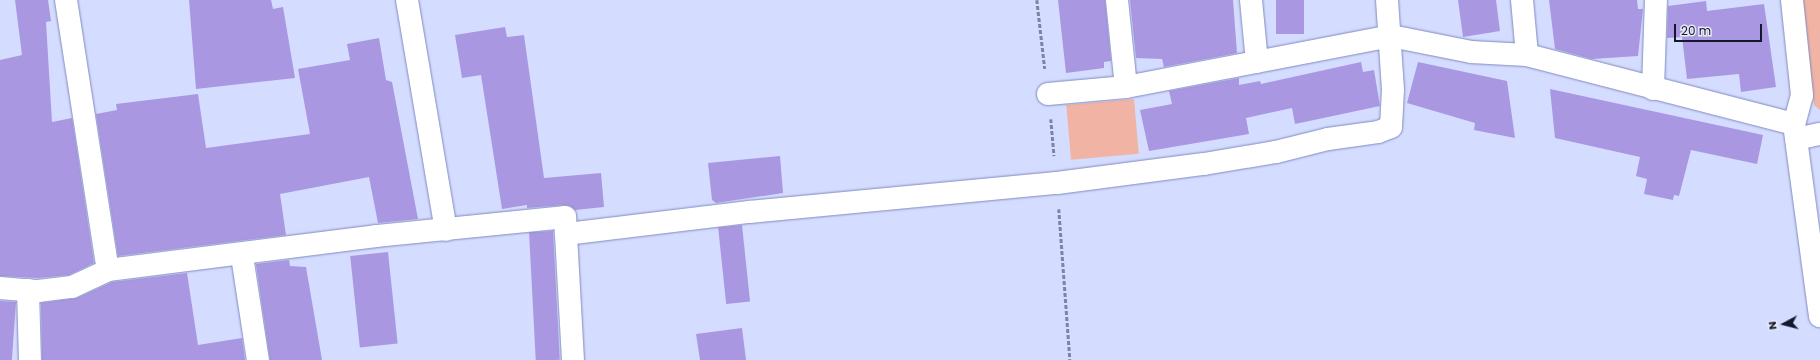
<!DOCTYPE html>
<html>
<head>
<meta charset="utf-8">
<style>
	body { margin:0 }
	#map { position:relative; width:1820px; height:360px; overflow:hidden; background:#d4dcff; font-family:Poppins,sans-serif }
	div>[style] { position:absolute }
	.green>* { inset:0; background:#f1b3a4; transform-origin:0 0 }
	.building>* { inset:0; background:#aa97e2; transform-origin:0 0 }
	.path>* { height:2.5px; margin-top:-1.25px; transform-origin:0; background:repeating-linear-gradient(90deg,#7d83a0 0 4px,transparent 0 6px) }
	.roads { filter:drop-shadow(0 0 1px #808bc0) drop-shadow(0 0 1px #808bc0) }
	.minor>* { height:22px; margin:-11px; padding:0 11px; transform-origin:11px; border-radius:11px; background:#fff }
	span { translate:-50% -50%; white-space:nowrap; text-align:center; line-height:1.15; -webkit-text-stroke:4px #e7eaf6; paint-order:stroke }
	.north { position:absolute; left:1764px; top:304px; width:40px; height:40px; -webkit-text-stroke:3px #e7eaf6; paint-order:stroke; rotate:263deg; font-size:11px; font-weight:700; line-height:16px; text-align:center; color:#15182d }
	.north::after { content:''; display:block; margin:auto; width:14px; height:18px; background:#15182d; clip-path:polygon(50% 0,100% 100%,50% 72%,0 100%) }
	.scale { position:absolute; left:1674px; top:24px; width:88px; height:18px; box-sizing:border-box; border:2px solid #15182d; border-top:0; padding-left:5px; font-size:12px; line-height:14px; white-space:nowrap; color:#15182d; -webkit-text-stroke:3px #e7eaf6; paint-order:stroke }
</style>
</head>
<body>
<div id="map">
	<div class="green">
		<i style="clip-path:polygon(1802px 0,1820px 0,1820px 110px,1814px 105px)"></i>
		<i style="left:1134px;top:99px;width:55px;height:68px;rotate:85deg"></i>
	</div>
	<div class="building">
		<i style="clip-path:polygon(15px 0,48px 0,51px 21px,46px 22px,52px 122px,72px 118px,94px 263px,69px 275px,38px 278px,0 276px,0 60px,22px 55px)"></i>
		<i style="clip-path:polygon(189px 0,271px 0,273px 9px,283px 7px,295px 78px,196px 89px)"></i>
		<i style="clip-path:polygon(1058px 0,1105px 0,1111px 61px,1104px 62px,1104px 68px,1066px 73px)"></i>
		<i style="clip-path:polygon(1130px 0,1233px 0,1237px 53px,1164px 67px,1162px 59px,1136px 58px)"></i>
		<i style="left:1276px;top:0;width:28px;height:34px"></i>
		<i style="clip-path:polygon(1458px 0,1496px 0,1500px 31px,1463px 37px)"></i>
		<i style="clip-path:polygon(1549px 0,1637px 0,1638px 9px,1643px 9px,1638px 56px,1592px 59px,1555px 49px)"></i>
		<i style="clip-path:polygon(1706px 1px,1707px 11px,1764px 4px,1776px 87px,1741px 92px,1739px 74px,1687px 79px,1682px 37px,1667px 38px,1668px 6px)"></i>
		<i style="clip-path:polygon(505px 27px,507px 37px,524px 35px,544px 178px,601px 173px,604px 207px,575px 210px,564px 205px,527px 208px,527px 205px,502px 209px,481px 75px,462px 78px,455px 35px)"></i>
		<i style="clip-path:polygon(379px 38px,386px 80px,392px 82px,418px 219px,378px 223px,369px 177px,280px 194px,286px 235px,118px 256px,96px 114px,117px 110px,116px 104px,198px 94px,206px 148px,310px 134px,298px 69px,350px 60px,347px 44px)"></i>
		<i style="clip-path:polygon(1361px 62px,1363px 72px,1374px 70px,1380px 106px,1295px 124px,1292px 108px,1246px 118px,1249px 134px,1149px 151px,1140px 110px,1172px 104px,1169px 91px,1239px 78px,1239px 85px,1260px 81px,1261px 84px)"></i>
		<i style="clip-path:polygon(1418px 62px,1507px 81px,1515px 138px,1474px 130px,1475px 123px,1407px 103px)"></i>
		<i style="clip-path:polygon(1550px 89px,1763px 135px,1757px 164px,1691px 150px,1679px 196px,1674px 195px,1673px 200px,1644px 194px,1647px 179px,1636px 176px,1640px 157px,1555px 138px)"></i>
		<i style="clip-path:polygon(780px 156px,783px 193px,716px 203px,712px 200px,708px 163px)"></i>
		<i style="left:742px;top:225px;width:77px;height:24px;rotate:84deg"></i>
		<i style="left:553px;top:231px;width:129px;height:24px;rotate:87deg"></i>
		<i style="left:388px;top:252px;width:92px;height:38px;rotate:84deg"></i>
		<i style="clip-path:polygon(289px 260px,290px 266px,306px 267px,322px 360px,270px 360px,256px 264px)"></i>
		<i style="clip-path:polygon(187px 273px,198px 345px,242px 338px,245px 360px,42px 360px,41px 303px,77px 298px,112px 282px)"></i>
		<i style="left:0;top:301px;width:16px;height:59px;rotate:4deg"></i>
		<i style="clip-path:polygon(742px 328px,746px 360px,700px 360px,696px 334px)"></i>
	</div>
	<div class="path">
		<i style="left:1037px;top:0;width:69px;rotate:83.4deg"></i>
		<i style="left:1051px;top:119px;width:37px;rotate:85deg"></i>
		<i style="left:1059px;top:209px;width:151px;rotate:85.8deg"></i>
	</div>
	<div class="roads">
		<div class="minor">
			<i style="left:66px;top:0;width:273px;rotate:81.2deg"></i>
			<i style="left:407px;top:0;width:233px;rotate:80.4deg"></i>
			<i style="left:1117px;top:0;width:87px;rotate:84.1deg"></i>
			<i style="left:1251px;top:0;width:62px;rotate:84.5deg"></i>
			<i style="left:1522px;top:0;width:55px;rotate:84.8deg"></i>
			<i style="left:1792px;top:0;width:96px;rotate:84deg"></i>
			<i style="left:1802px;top:95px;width:30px;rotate:105deg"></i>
			<i style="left:1794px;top:124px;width:194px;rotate:82.3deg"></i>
			<i style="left:1653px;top:89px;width:89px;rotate:-88.1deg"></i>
			<i style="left:1048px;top:94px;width:78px;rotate:-5.1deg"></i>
			<i style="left:1126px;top:87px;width:270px;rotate:-10.9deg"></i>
			<i style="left:1391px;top:36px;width:82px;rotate:11.3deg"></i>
			<i style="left:1471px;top:52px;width:56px;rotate:3.1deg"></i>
			<i style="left:1527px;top:55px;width:276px;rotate:14.5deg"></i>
			<i style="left:1796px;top:139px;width:25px;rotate:-12deg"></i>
			<i style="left:566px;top:234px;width:184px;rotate:-6.9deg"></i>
			<i style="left:749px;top:212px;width:309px;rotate:-5.4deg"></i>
			<i style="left:1057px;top:183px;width:148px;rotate:-7.4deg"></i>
			<i style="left:1204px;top:164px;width:73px;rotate:-9.5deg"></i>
			<i style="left:1276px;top:152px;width:54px;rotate:-14deg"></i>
			<i style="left:1328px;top:139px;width:50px;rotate:-8deg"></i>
			<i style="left:1378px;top:132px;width:14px;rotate:-21deg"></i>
			<i style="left:1391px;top:127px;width:37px;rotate:-87deg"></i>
			<i style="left:1393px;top:90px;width:90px;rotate:-93.8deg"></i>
			<i style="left:242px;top:256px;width:105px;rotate:81.3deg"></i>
			<i style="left:0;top:288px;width:38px;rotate:5deg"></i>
			<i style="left:38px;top:291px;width:34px;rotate:-7deg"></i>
			<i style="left:72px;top:287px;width:40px;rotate:-25deg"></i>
			<i style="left:108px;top:270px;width:270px;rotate:-7.2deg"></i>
			<i style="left:376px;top:236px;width:190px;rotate:-5.7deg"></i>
			<i style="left:565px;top:217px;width:143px;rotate:86.8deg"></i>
			<i style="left:28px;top:290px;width:70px;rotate:88.4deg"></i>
		</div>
	</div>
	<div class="north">N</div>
	<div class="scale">20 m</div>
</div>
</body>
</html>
